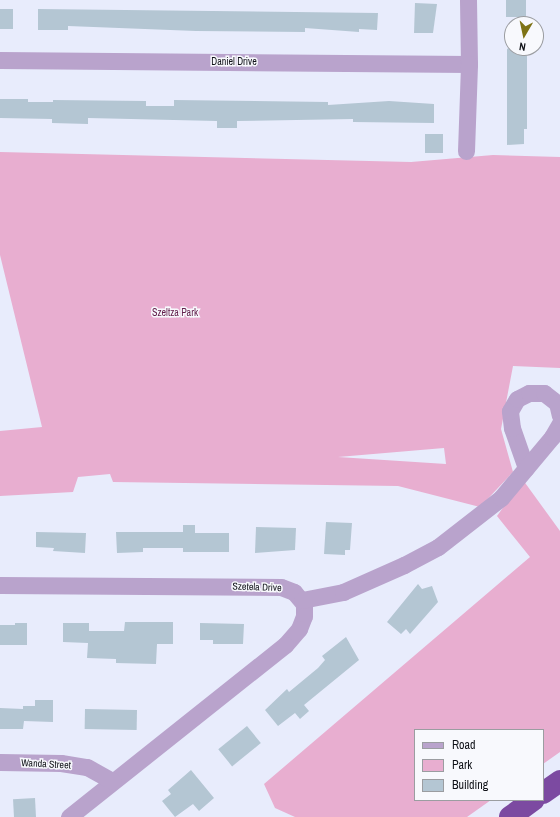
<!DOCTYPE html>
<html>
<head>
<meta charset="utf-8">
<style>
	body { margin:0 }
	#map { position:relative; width:560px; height:817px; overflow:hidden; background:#e8ecfc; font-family:"Archivo Narrow",sans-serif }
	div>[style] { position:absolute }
	.green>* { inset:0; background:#e8aed0 }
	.building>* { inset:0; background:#b4c6d3; transform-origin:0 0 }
	.minor>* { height:17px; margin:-8.5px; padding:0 8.5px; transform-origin:8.5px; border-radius:8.5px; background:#b9a3cc }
	.highway>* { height:22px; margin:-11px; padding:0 11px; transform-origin:11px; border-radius:11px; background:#7c4aa1 }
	span { translate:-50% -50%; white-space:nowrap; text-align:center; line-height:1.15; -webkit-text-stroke:3px #f8f9fd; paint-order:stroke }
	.street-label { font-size:10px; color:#101218 }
	.park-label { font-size:10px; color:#64214d }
	.legend { position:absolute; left:414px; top:729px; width:130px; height:72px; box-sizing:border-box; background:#f8f9fd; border:1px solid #9b9da1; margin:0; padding:5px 7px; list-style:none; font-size:12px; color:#101218 }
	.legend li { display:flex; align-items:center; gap:8px; height:20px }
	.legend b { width:20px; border:1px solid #9b9da1 }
	.north { position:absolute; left:504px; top:16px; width:40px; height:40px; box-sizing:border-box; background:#f8f9fd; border:1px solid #9b9da1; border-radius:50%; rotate:189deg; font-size:11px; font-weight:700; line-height:16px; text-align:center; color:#101218 }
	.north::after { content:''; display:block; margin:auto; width:14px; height:18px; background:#7e7316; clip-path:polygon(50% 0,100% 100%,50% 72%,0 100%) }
</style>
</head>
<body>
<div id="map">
	<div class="green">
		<i style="clip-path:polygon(evenodd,0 152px,411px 162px,493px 155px,560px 157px,560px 368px,513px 366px,501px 429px,513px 472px,480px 507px,398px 486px,113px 482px,110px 474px,78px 477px,73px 492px,0 496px,0 431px,42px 427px,0 255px,0 152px,444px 448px,446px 464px,338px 457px,444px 448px)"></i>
		<i style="clip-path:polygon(523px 480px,560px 531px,560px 752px,543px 764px,543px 730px,415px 730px,415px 800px,491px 800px,467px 817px,295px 817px,275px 808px,264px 784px,530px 557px,497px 516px)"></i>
	</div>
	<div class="building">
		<i style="left:506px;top:0;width:20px;height:17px"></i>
		<i style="clip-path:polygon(415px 3px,437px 4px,433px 33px,414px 33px)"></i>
		<i style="left:0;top:9px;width:13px;height:20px"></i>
		<i style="clip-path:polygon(38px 9px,378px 13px,377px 30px,359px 29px,359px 32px,305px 28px,305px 32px,196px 31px,68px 26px,68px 30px,38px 30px)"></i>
		<i style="clip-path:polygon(509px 48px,527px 48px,527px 129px,524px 129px,524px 144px,507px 145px,507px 49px)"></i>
		<i style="clip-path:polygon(0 99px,28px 99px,28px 102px,53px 102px,53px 100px,146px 101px,146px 106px,174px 106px,174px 100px,328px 102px,328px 105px,389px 101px,434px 104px,434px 123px,353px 122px,353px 119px,237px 121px,237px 128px,217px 128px,217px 121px,88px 118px,88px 124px,52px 123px,52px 119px,0 118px)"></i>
		<i style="left:425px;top:134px;width:18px;height:19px"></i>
		<i style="clip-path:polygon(326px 522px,352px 523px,350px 550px,345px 550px,345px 555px,324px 554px)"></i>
		<i style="clip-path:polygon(183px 525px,195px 525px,195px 533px,229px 533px,229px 552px,183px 552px,183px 548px,143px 548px,143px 552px,117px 553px,116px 532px,183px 532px)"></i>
		<i style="clip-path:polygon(256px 527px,296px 528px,295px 550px,255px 553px)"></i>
		<i style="clip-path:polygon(36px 532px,86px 533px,85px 553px,53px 551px,54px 548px,36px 547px)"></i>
		<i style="clip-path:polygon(418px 584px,422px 589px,432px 586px,438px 602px,410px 634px,406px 629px,401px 634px,387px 622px)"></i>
		<i style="clip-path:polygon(125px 622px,173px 622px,173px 644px,157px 644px,156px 664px,116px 663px,116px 659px,87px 658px,88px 643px,63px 642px,63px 623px,89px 623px,89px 631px,124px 631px)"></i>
		<i style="clip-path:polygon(15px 623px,27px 623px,27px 645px,0 645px,0 625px,15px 625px)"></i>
		<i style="clip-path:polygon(200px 623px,244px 624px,243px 644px,213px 644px,213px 640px,200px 640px)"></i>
		<i style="clip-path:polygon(346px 637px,359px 660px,304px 705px,309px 711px,300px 719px,295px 713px,278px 726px,265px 710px,287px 689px,289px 692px,318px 668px,325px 660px,322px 656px)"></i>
		<i style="clip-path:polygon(35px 700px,53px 700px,53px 722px,24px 721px,23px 729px,0 729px,0 708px,23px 709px,23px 706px,35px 706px)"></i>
		<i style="left:85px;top:709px;width:52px;height:20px;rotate:1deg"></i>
		<i style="left:247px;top:726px;width:22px;height:37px;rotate:51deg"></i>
		<i style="clip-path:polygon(191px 770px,214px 798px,199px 811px,193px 804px,175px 817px,162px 801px,171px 794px,168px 790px)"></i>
		<i style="left:35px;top:798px;width:19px;height:22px;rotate:87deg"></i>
	</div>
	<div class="minor">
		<i style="left:0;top:60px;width:469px;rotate:0.5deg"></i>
		<i style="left:469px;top:64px;width:64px;rotate:-90.9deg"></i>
		<i style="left:466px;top:151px;width:87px;rotate:-88deg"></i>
		<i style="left:526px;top:468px;width:42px;rotate:-109.3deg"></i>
		<i style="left:512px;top:428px;width:17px;rotate:-97deg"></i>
		<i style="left:510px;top:411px;width:14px;rotate:-60deg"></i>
		<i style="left:517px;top:399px;width:13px;rotate:-27deg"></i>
		<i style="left:529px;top:393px;width:15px"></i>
		<i style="left:544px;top:393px;width:16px;rotate:38deg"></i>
		<i style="left:557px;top:403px;width:13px;rotate:77deg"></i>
		<i style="left:0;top:585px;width:281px;rotate:0.4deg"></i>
		<i style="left:281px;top:587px;width:14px;rotate:21deg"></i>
		<i style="left:294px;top:592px;width:16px;rotate:50deg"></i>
		<i style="left:304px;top:604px;width:12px;rotate:90deg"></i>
		<i style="left:304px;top:616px;width:14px;rotate:111deg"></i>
		<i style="left:299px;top:629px;width:21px;rotate:131deg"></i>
		<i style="left:285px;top:645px;width:276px;rotate:141.5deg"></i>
		<i style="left:302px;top:600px;width:42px;rotate:-11deg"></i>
		<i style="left:343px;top:592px;width:67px;rotate:-23.9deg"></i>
		<i style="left:404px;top:565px;width:38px;rotate:-28deg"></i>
		<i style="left:438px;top:547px;width:80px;rotate:-37.9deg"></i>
		<i style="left:501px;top:498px;width:80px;rotate:-50.1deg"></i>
		<i style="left:552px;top:437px;width:16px;rotate:-60deg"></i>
		<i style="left:0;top:762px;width:61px;rotate:0.9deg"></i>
		<i style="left:61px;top:763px;width:26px;rotate:9deg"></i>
		<i style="left:87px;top:767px;width:29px;rotate:29deg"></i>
	</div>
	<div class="highway">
		<i style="left:543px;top:793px;width:21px;rotate:-35deg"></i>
		<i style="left:510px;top:817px;width:29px;rotate:-36deg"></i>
	</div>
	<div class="street-label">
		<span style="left:234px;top:62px">Daniel Drive</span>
		<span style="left:257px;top:587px;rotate:2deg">Szetela Drive</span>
		<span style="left:46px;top:764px;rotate:3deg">Wanda Street</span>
	</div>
	<div class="park-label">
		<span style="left:175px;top:313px">Szeltza Park</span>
	</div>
	<ul class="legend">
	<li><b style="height:5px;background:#b9a3cc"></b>Road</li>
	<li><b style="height:11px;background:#e8aed0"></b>Park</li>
	<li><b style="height:11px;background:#b4c6d3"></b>Building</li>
	</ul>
	<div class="north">N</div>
</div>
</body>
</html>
